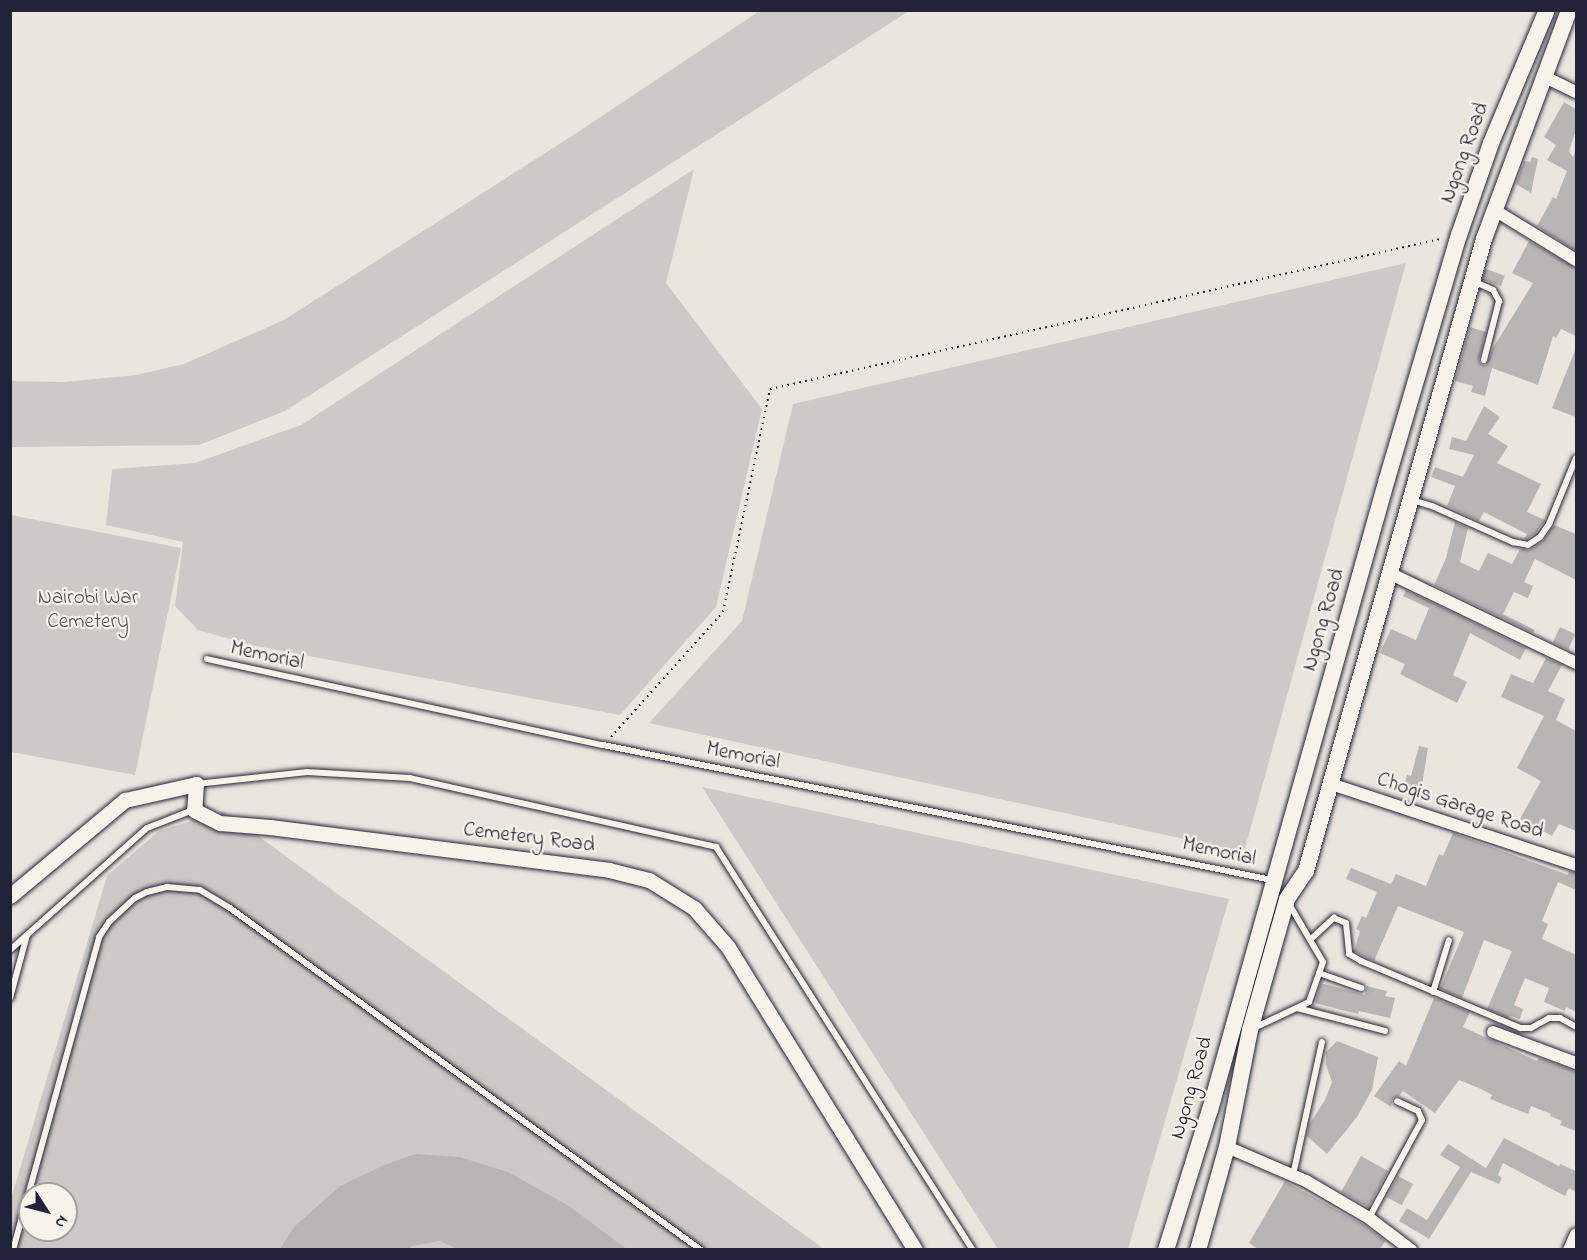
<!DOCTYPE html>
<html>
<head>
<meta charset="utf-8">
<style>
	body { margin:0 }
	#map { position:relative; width:1587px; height:1260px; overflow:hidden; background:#eae6de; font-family:"Indie Flower",sans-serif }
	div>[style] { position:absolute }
	.green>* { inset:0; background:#cdc9c6 }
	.building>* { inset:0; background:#b8b6b5; transform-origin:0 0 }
	.path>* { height:2px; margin-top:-1px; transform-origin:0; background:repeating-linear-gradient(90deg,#22223b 0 1.5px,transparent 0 6px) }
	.roads { filter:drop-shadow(0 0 2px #22223b) drop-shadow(0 0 2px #22223b) }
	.service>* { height:6px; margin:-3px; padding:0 3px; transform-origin:3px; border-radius:3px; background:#f7f3e8 }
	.minor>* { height:12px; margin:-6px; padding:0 6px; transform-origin:6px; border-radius:6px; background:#f7f3e8 }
	.tertiary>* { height:15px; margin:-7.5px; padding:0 7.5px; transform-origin:7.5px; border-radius:7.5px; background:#f7f3e8 }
	.secondary>* { height:16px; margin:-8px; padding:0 8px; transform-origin:8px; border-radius:8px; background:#f7f3e8 }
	span { translate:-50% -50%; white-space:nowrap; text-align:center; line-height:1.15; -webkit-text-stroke:4.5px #f7f3e8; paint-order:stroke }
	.street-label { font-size:21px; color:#22223b }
	.park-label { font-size:21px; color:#555465 }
	.frame { position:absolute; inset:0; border:12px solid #22223b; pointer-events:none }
	.north { position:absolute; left:18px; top:1182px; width:60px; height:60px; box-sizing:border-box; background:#f7f3e8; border:2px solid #a29fa3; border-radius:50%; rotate:126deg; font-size:16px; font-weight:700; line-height:24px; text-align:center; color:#22223b }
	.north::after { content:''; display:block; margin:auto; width:21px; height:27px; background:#22223b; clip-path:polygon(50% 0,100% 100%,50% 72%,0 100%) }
</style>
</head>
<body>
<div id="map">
	<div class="green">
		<i style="clip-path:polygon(761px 10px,909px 11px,285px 411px,199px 445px,11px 447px,11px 381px,64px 382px,136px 375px,184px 364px,284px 320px,575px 134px)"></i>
		<i style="clip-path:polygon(694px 169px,666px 283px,762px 409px,716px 607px,620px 715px,251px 645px,198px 630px,175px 606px,183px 542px,106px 525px,112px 469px,195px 463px,301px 425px)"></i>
		<i style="clip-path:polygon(1406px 263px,1244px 852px,649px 723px,742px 621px,793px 404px)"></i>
		<i style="clip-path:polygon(11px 515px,181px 548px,135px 775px,11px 752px)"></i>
		<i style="clip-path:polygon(702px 787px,1229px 899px,1128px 1249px,998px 1249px)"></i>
		<i style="clip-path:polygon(evenodd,224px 811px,824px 1249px,11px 1250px,11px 1199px,107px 876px,159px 831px,224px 811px,30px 1194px,66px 1194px,66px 1230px,30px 1230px,30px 1194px)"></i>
	</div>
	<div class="building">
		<i style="clip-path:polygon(1564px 102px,1576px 109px,1576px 130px,1569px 151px,1573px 157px,1576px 149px,1576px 251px,1537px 226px,1553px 197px,1556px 199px,1567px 171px,1547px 160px,1556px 145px,1544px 137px)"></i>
		<i style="clip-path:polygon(1532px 157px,1538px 159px,1531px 193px,1516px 184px,1524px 161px,1530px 162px)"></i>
		<i style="clip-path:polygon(1529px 241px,1576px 268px,1576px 336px,1561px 329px,1556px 338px,1553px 336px,1538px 385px,1492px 368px,1485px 396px,1471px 392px,1473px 386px,1455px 381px,1470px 327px,1486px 332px,1479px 359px,1481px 364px,1486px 365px,1493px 348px,1533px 283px,1512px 273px)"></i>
		<i style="left:1486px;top:269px;width:20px;height:11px;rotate:20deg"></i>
		<i style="clip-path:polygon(1576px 348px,1576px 417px,1552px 408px)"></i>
		<i style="clip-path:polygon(1484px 406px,1500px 417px,1488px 434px,1508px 446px,1497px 463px,1541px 484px,1527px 512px,1545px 520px,1536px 533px,1527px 539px,1524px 539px,1527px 534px,1484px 512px,1479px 521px,1447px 506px,1455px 486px,1431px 477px,1435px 467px,1463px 477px,1474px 455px,1449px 449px,1452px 437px,1466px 441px)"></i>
		<i style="clip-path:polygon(1455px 522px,1468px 528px,1460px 562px,1479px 571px,1488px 553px,1512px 564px,1520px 549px,1530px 550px,1543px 541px,1554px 525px,1576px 534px,1576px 580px,1535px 559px,1524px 582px,1533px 586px,1528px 598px,1514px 592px,1503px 614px,1535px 630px,1533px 633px,1434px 585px,1446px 558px)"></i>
		<i style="clip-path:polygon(1406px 590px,1526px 648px,1520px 660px,1470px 633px,1453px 675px,1467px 682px,1457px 703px,1400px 674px,1405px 664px,1380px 653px,1391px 629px,1416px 640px,1429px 608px,1403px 596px)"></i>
		<i style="left:1560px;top:627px;width:17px;height:17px;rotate:25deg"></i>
		<i style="clip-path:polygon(1546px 658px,1562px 665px,1548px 691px,1565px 699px,1556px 720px,1576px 731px,1576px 831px,1559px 824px,1552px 836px,1520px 819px,1541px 781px,1517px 768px,1544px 716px,1501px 697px,1511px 674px,1533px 683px)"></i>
		<i style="clip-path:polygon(1419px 746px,1428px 748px,1420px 798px,1402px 793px,1407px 775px,1411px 776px)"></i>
		<i style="clip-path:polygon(1453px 833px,1568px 875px,1569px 871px,1576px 873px,1576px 890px,1558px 882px,1542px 921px,1548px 924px,1542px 939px,1576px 955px,1576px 1012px,1566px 1007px,1565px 1011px,1544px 1002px,1549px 988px,1525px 978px,1514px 1005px,1523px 1009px,1520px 1019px,1510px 1016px,1509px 1018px,1487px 1009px,1512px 951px,1484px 940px,1462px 998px,1440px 989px,1464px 932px,1398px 906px,1374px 961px,1354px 951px,1360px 931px,1356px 929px,1362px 916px,1366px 918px,1377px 892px,1346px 879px,1351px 868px,1391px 884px,1396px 874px,1426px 886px,1439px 854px,1443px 856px)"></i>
		<i style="clip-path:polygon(1321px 983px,1365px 995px,1367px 986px,1387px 991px,1385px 996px,1395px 998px,1390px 1018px,1359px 1011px,1358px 1014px,1315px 1003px)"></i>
		<i style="clip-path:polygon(1434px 998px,1470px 1012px,1463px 1027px,1537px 1061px,1539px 1058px,1576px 1071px,1576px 1131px,1560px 1125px,1562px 1121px,1550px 1116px,1551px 1114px,1531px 1106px,1528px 1114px,1515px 1109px,1490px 1099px,1492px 1095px,1481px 1089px,1459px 1080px,1435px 1113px,1403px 1091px,1399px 1096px,1393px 1098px,1391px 1107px,1374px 1096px,1399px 1061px,1406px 1066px)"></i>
		<i style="clip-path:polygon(1337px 1041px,1378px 1057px,1372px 1090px,1357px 1117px,1327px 1154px,1307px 1136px,1309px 1125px,1325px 1100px,1332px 1082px,1326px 1065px,1326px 1052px)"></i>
		<i style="clip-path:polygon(1504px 1138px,1559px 1166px,1560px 1164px,1576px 1171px,1576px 1192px,1569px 1188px,1565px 1196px,1503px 1163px,1498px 1175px,1502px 1178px,1499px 1184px,1471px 1172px,1429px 1239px,1399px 1221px,1407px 1208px,1427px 1220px,1460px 1167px,1440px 1155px,1448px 1144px,1486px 1168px)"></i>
		<i style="clip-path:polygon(415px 1154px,460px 1157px,508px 1172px,569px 1206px,628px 1250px,460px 1250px,439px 1241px,412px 1246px,409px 1250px,279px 1250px,295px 1226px,340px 1186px,382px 1166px)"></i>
		<i style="left:1361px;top:1156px;width:31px;height:41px;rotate:29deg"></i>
		<i style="left:1398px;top:1176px;width:17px;height:24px;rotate:28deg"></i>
		<i style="clip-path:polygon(1285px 1181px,1364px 1225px,1385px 1241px,1380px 1250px,1259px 1250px,1249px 1243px)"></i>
	</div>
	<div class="path">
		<i style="left:611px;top:737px;width:168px;rotate:-48.1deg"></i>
		<i style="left:723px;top:612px;width:228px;rotate:-78.1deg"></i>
		<i style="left:770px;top:389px;width:687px;rotate:-12.62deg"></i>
	</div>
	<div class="roads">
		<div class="service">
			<i style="left:1473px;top:281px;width:22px;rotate:24deg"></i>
			<i style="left:1493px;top:290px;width:13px;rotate:61deg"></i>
			<i style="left:1499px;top:301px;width:61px;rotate:104.3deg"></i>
			<i style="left:1412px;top:500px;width:21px;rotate:17deg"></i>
			<i style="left:1432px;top:506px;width:89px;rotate:24deg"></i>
			<i style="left:1513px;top:542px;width:15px;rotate:11deg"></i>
			<i style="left:1528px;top:545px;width:14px;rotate:-34deg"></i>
			<i style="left:1540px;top:537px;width:16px;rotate:-55deg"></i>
			<i style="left:1549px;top:524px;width:71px;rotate:-67.8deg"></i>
			<i style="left:207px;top:659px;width:405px;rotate:12.3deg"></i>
			<i style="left:603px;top:745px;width:682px;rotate:11.41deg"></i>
			<i style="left:196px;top:784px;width:112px;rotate:-6.2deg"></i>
			<i style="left:307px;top:772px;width:103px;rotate:3.3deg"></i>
			<i style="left:410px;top:778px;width:314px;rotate:12.7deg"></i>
			<i style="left:716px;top:847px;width:478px;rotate:57.5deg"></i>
			<i style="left:1310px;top:940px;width:33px;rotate:-43deg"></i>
			<i style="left:1334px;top:918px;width:13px;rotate:23deg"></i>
			<i style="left:1346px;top:923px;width:31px;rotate:84deg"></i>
			<i style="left:1349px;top:954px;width:14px;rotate:30deg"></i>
			<i style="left:1361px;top:961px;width:173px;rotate:22.8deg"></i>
			<i style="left:1520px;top:1028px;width:11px"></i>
			<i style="left:1531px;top:1028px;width:21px;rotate:-29deg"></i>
			<i style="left:1549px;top:1018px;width:11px"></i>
			<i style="left:1560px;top:1018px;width:18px;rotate:29deg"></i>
			<i style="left:10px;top:950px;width:183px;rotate:-41.7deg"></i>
			<i style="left:147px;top:828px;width:49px;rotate:-21.4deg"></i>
			<i style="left:1319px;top:973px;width:45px;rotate:19.7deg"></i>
			<i style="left:1433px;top:992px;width:54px;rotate:-72.9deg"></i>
			<i style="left:10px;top:998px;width:65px;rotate:-74.9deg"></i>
			<i style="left:1297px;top:1008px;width:91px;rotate:14.6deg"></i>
			<i style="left:1254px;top:1028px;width:61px;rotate:-25.3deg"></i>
			<i style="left:1309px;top:1002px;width:42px;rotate:-70.7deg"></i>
			<i style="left:1323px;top:962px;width:69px;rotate:-120.3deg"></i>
			<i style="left:1293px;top:1175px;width:136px;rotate:-77.7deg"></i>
			<i style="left:1369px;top:1218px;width:111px;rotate:-61.6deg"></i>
			<i style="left:1422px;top:1120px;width:10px;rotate:-114deg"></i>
			<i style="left:1418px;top:1111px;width:23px;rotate:-155deg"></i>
			<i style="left:13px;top:1250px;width:325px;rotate:-74.6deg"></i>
			<i style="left:99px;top:937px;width:18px;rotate:-56deg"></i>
			<i style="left:109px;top:922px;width:35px;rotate:-43deg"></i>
			<i style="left:135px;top:898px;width:13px;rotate:-27deg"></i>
			<i style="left:147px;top:892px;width:21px;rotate:-14deg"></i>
			<i style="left:167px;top:887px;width:33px;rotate:5deg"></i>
			<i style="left:200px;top:890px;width:35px;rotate:31deg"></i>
			<i style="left:230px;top:908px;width:582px;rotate:35.98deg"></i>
		</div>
		<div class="minor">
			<i style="left:1543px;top:76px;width:37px;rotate:26deg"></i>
			<i style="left:1496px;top:211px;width:94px;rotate:31.5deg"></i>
			<i style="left:1389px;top:573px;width:208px;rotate:25.7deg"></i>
			<i style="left:1331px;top:784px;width:258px;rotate:18.3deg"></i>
			<i style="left:1493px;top:1032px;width:89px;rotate:20.5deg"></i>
			<i style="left:1227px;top:1147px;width:86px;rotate:23.3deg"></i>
			<i style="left:1306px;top:1181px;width:73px;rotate:30.4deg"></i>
			<i style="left:1369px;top:1218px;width:53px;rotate:37.3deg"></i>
			<i style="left:1569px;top:1250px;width:17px;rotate:-66deg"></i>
		</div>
		<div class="tertiary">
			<i style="left:10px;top:896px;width:150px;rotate:-39.9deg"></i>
			<i style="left:125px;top:800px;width:73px;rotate:-12.7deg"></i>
			<i style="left:196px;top:784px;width:26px;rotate:94deg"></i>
			<i style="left:194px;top:810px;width:29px;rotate:27deg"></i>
			<i style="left:220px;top:823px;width:50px;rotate:4.6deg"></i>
			<i style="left:270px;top:827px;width:342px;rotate:7.2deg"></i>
			<i style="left:609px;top:870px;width:41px;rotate:14deg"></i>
			<i style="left:649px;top:880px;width:53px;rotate:31.9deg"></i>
			<i style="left:694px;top:908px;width:52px;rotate:48.9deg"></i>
			<i style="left:728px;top:947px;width:356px;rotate:58.3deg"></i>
		</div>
		<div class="secondary">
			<i style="left:1166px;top:1250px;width:147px;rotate:-72.6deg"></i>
			<i style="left:1210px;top:1110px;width:655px;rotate:-74.33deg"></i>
			<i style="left:1387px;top:479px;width:254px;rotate:-73.6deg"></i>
			<i style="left:1459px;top:235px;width:97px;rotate:-70.8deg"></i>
			<i style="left:1491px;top:143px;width:144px;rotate:-67.2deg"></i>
			<i style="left:1198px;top:1250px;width:107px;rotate:-74.3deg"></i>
			<i style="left:1227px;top:1147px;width:119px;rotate:-78.9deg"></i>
			<i style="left:1250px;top:1030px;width:136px;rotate:-74.2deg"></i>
			<i style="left:1287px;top:899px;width:34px;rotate:-56deg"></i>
			<i style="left:1306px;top:871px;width:657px;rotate:-74.27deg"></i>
			<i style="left:1484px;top:239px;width:244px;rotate:-69.6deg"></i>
		</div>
	</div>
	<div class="street-label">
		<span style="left:1465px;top:153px;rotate:-70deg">Ngong Road</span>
		<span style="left:1324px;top:620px;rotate:-74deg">Ngong Road</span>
		<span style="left:267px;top:656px;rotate:12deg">Memorial</span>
		<span style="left:743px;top:756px;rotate:11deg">Memorial</span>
		<span style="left:1460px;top:806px;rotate:18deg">Chogis Garage Road</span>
		<span style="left:529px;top:838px;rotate:7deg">Cemetery Road</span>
		<span style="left:1219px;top:852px;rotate:12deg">Memorial</span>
		<span style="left:1192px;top:1088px;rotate:-74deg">Ngong Road</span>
	</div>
	<div class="park-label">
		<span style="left:88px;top:610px">Nairobi War<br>Cemetery</span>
	</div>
	<div class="frame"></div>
	<div class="north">N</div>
</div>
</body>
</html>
